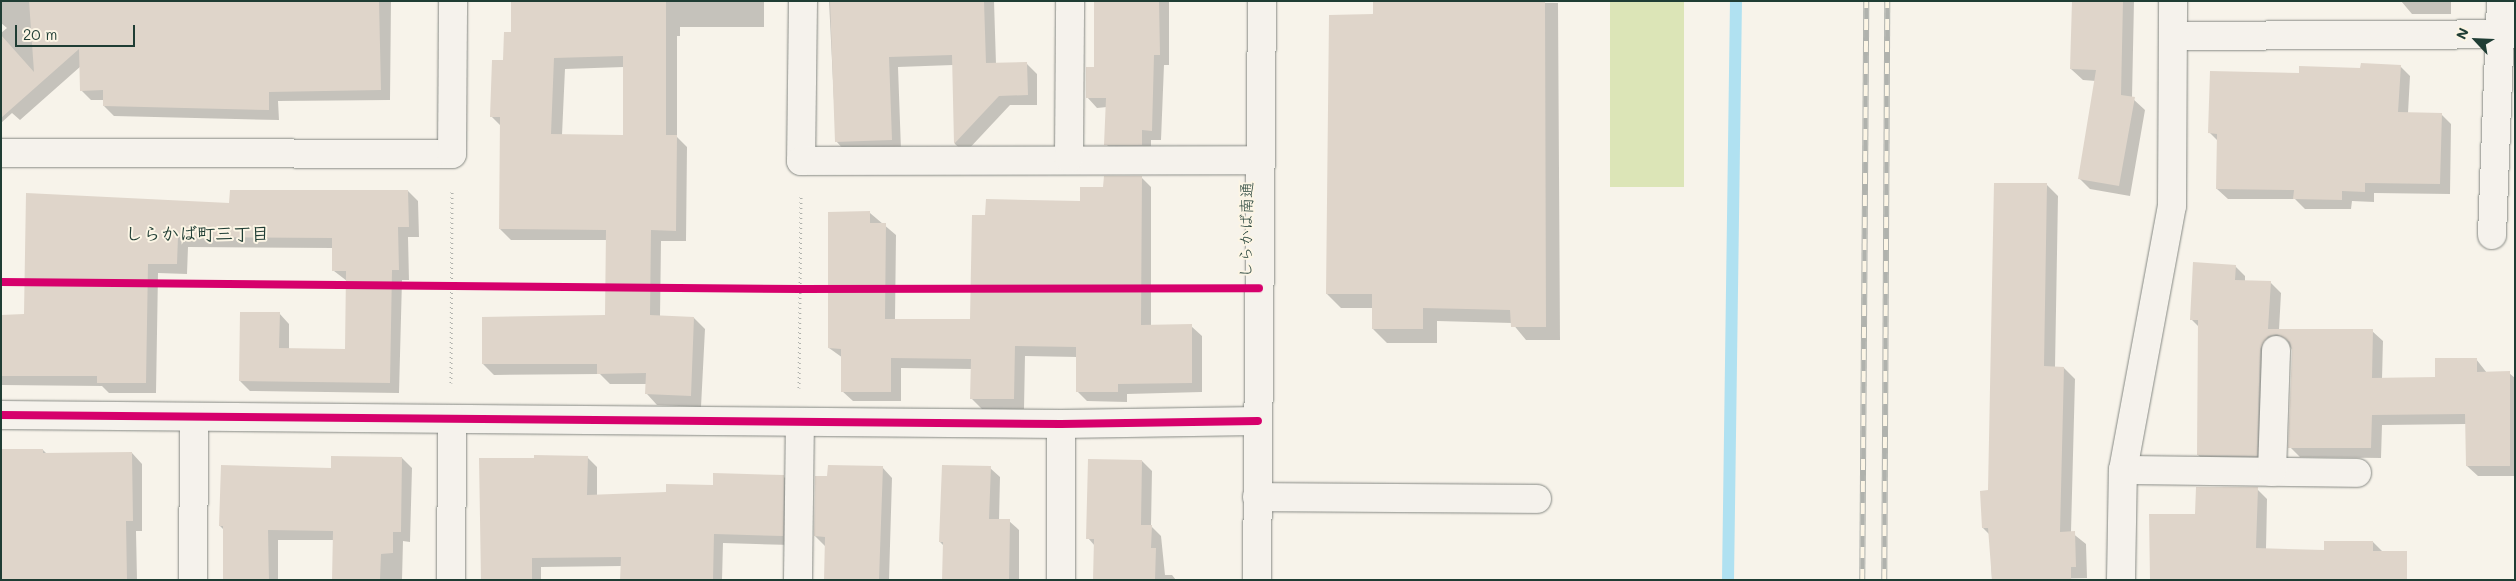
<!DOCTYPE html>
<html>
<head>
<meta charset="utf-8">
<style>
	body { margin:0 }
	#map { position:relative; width:2516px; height:581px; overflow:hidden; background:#f7f3ea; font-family:Mali,"Klee One",sans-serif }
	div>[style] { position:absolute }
	.green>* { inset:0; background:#dce5b7; transform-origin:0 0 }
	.shadow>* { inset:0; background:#0003 }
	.stream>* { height:12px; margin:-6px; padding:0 6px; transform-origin:6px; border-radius:6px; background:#b0e1f1 }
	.building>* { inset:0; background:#dfd5ca }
	.path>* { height:3px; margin-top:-1.5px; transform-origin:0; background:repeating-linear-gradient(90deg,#b0b2ad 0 1px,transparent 0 5px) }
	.roads { filter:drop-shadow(0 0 1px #868984) drop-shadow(0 0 1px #868984) }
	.minor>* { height:28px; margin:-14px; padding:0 14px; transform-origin:14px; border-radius:14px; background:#f5f2ec }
	.rail>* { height:5.5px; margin-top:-2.75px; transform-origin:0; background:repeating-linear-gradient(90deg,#fcf5e5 0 11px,#b0b2ad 0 22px); box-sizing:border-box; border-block:1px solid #b0b2ad }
	.cycleway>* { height:8px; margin:-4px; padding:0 4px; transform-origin:4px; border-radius:4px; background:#d6006c }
	span { translate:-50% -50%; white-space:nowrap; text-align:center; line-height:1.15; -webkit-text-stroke:4px #fcf5e5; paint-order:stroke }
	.street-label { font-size:16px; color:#1f3d34 }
	.neighbourhood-label { font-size:18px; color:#1f3d34; font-weight:700 }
	.frame { position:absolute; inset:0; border:2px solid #1f3d34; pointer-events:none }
	.north { position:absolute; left:2451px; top:15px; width:50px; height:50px; -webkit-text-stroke:4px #fcf5e5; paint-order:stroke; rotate:295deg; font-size:14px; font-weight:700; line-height:20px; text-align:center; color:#1f3d34 }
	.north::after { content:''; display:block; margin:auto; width:18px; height:22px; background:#1f3d34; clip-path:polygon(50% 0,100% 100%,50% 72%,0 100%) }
	.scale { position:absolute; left:15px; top:25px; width:120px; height:22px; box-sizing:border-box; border:2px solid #1f3d34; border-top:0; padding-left:6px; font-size:15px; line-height:18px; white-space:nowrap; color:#1f3d34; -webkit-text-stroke:4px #fcf5e5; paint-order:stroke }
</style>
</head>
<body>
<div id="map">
	<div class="green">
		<i style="left:1610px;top:1px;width:74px;height:186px"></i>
	</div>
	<div class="shadow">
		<i style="clip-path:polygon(1px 1px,391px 1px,390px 100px,278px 101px,279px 120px,114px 116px,104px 106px,104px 100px,91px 100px,81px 90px,81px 66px,20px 120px,12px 113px,1px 123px,1px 33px,7px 28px,1px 23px)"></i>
		<i style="clip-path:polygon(evenodd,512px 1px,764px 1px,764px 27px,680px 27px,680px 36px,677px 36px,677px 137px,687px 147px,686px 241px,661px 241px,660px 317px,694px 318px,705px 329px,701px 407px,657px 405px,647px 394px,647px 384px,610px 384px,600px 374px,494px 375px,483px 364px,607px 316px,607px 240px,511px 240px,500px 229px,501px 126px,491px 116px,512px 34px,512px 1px,624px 67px,624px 136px,562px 135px,565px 69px,624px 67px)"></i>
		<i style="clip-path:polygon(829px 1px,994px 1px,996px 64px,1027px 64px,1037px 74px,1037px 105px,1010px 105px,965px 153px,955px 144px,953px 65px,898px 67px,901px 150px,846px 152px,836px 141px)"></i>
		<i style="clip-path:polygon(1095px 1px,1169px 1px,1169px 65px,1164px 65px,1161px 140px,1151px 140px,1151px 154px,1116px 154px,1106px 144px,1107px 107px,1097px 108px,1087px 97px,1095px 69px)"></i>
		<i style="clip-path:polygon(1375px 1px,1558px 3px,1560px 340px,1526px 340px,1512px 323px,1437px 321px,1437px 343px,1387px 343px,1373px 329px,1373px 308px,1341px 308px,1327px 294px)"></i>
		<i style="clip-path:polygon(2073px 1px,2134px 1px,2132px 98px,2145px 110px,2130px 196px,2090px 189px,2079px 178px,2096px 81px,2083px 80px,2071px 69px)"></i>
		<i style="clip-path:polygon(2390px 1px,2451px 1px,2451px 14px,2412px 14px,2401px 1px)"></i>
		<i style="clip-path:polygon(2400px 66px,2410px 76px,2408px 113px,2441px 114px,2451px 124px,2450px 194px,2374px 193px,2374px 202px,2352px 201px,2351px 209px,2305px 209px,2295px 199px,2228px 199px,2217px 189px,2218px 141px,2210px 133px,2300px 74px)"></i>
		<i style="clip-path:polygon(1141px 177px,1151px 187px,1151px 326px,1191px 326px,1202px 336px,1202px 392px,1127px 394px,1127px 402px,1087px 401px,1077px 391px,1077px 357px,1025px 356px,1024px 409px,982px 409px,972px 399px,972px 369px,901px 368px,901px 401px,853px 401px,842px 391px,843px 358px,829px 348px,870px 213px,896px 235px,895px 320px,971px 320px,986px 216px,1081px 203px,1104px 188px)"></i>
		<i style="clip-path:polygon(2047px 185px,2058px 196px,2055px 368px,2064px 368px,2075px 379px,2071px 532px,2086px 544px,2087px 578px,1992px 580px,1990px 535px,1983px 528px)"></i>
		<i style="clip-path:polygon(408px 191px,418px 201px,419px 237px,408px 237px,409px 280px,402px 280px,399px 393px,250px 391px,240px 381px,279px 313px,289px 324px,289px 350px,346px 350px,347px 281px,334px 271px,333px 248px,188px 247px,187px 274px,158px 273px,156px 393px,109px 393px,102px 386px,1px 385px,1px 316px,25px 316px,231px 204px)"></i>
		<i style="clip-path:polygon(2235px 266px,2245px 276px,2245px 281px,2270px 282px,2281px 293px,2279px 330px,2372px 331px,2383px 341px,2382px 379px,2437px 378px,2476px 359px,2487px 373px,2509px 373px,2515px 378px,2515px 476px,2478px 476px,2467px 466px,2467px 424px,2382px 425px,2381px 458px,2300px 457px,2290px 447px,2293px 350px,2287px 344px,2267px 466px,2208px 465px,2198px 455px,2199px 327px,2191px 319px)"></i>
		<i style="clip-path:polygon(43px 450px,47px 454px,132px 453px,142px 464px,142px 531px,136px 531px,137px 580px,1px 580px)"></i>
		<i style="clip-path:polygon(587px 457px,597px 467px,597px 496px,667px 494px,783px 476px,793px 486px,792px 545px,723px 543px,722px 580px,622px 580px,622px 566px,541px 567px,541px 580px,483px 580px)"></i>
		<i style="clip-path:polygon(402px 458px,412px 468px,410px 542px,403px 541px,402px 580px,333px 580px,334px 540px,278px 540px,278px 580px,225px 580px,224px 530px,220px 526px,333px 469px)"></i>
		<i style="clip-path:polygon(1142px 461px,1152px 471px,1151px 526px,1161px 536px,1165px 575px,1172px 575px,1176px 580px,1095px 580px,1095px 546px,1088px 538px)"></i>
		<i style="clip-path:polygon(882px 467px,892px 478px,889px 580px,825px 580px,826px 547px,815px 536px,829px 477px)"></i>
		<i style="clip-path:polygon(990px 468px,1000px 477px,999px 521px,1009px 521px,1019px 530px,1019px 580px,944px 580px,944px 546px,940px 542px)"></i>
		<i style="clip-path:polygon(2257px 489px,2267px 499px,2266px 550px,2325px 551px,2373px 542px,2383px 552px,2383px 580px,2150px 580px,2150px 515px,2196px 516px)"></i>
	</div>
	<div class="stream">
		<i style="left:1728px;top:580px;width:579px;rotate:-89.21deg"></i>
	</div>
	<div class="building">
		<i style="clip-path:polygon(29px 1px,379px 1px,381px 90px,269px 92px,269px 110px,103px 106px,103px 90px,80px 91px,79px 49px,1px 118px,1px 35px,34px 72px)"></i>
		<i style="clip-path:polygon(evenodd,511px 1px,666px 1px,666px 135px,677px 135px,676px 231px,651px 230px,650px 315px,694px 317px,691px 396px,645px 394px,646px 373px,597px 374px,597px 364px,482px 364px,482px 317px,605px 315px,606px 230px,499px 229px,500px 117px,490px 117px,492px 60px,503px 60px,504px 32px,511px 32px,511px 1px,623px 56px,623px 135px,551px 134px,554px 58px,623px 56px)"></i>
		<i style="clip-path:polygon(830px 1px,984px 1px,986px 63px,1027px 62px,1028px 95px,999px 96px,954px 144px,952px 55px,889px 57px,892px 140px,835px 142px)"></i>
		<i style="clip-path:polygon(1094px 1px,1159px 1px,1160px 55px,1154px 55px,1152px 131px,1142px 130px,1142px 145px,1104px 145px,1106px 98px,1086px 98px,1086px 67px,1094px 67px)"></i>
		<i style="clip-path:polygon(1373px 1px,1545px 1px,1546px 327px,1511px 327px,1510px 310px,1423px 308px,1423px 329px,1372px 329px,1372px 294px,1326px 294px,1329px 15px,1373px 14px)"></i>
		<i style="clip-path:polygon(2072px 1px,2123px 1px,2121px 95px,2135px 97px,2119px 186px,2078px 179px,2096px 70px,2070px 69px)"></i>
		<i style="clip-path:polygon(2361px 63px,2401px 65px,2398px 112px,2442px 113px,2440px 184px,2365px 183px,2365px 192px,2342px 191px,2342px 200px,2293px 199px,2294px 190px,2216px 189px,2217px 134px,2208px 133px,2210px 71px,2299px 73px,2299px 66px,2360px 68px)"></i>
		<i style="clip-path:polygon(1104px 176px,1142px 176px,1141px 325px,1192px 324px,1192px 383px,1118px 384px,1118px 392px,1076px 392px,1076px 347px,1015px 346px,1014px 399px,970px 399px,971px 359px,891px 358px,891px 392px,841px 392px,841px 349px,828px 348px,828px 212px,870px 211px,870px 223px,886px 223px,885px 319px,970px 319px,972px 215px,985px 215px,986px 199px,1080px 201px,1080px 187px,1103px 187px)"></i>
		<i style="clip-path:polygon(1994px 183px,2047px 183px,2044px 366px,2064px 367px,2060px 532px,2075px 531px,2076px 567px,2071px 567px,2071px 580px,1992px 580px,1988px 528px,1982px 528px,1980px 491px,1988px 490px)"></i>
		<i style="clip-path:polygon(230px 190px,408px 190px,409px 227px,398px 227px,399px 270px,392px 270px,390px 383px,239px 381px,240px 312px,280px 312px,279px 348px,345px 349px,346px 271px,332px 271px,332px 238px,178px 237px,177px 264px,148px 264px,146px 383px,97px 383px,97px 376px,1px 376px,1px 315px,24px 314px,26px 193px,229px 203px)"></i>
		<i style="clip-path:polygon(2193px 262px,2236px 265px,2235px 280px,2271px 281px,2268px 329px,2373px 329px,2372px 378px,2435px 377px,2435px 358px,2477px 358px,2477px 372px,2510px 371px,2510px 466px,2466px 466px,2465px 414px,2372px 415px,2371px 448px,2288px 448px,2292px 351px,2290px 342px,2277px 334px,2268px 336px,2260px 349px,2257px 456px,2197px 455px,2198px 320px,2190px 320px)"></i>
		<i style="clip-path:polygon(1px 449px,43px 449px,43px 453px,132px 452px,133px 521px,126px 521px,127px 580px,1px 580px)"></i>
		<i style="clip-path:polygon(534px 455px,588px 456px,587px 495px,666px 492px,666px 484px,713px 485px,713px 473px,784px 475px,783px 536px,714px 534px,713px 580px,620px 580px,621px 557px,532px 558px,532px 580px,481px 580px,479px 458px,534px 458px)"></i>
		<i style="clip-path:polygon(331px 456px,402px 457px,401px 532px,393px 532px,393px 553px,381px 554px,380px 580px,332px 580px,333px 531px,268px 530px,269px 580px,223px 580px,223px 526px,219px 526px,221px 465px,331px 468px)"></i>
		<i style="clip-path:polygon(1088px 459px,1142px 460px,1141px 525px,1152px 525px,1151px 548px,1156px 548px,1155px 580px,1093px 580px,1094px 539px,1086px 539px)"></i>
		<i style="clip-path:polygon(828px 465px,883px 466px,879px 580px,824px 580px,825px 537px,814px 536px,815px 476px,827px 476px)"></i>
		<i style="clip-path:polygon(942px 465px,991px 466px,989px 519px,1010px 519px,1009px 580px,942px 580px,943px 542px,939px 542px)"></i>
		<i style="clip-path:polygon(2196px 487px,2258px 487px,2256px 548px,2324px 550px,2324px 541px,2373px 541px,2373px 551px,2407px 551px,2407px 580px,2150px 580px,2149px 514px,2195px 514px)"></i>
	</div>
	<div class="path">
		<i style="left:1px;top:282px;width:800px;rotate:0.5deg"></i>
		<i style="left:801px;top:289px;width:425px;rotate:-0.1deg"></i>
		<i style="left:451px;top:383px;width:193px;rotate:-89.7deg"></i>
		<i style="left:799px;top:388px;width:192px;rotate:-89.4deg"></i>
	</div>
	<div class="roads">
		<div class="minor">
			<i style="left:803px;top:1px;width:160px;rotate:90.7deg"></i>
			<i style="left:801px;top:161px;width:459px;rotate:-0.1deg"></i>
			<i style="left:2173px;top:36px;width:342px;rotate:-0.3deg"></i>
			<i style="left:1px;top:153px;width:451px;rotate:0.1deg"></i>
			<i style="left:452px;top:154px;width:153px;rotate:-89.6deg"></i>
			<i style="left:1069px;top:158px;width:157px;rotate:-89.6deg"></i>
			<i style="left:2492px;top:235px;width:234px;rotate:-87.8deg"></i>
			<i style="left:1px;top:415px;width:1060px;rotate:0.49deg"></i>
			<i style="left:1061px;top:424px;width:197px;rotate:-0.9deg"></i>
			<i style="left:2123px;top:470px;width:234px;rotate:0.7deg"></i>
			<i style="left:2272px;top:472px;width:122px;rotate:-88.1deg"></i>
			<i style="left:1257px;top:497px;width:280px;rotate:0.4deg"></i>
			<i style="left:193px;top:580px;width:161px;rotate:-89.6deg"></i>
			<i style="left:451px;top:580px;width:161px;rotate:-89.6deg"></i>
			<i style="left:798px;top:580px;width:158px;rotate:-89.3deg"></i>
			<i style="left:1061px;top:580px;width:156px;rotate:-90deg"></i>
			<i style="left:1257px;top:580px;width:579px;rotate:-89.51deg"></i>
			<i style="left:2121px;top:580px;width:110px;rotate:-89deg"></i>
			<i style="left:2123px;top:470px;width:269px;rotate:-79.5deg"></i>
			<i style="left:2172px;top:206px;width:205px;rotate:-89.7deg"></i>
		</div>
	</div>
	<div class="rail">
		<i style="left:1862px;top:580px;width:579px;rotate:-89.6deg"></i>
		<i style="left:1884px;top:580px;width:579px;rotate:-89.7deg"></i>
	</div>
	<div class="cycleway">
		<i style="left:1px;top:282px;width:800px;rotate:0.5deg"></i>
		<i style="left:801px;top:289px;width:458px;rotate:-0.1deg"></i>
		<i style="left:1px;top:415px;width:1060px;rotate:0.49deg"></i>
		<i style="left:1061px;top:424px;width:197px;rotate:-0.9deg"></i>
	</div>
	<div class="street-label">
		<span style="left:1246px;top:230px;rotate:-89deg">しらかば南通</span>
	</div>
	<div class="neighbourhood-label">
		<span style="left:197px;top:233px">しらかば町三丁目</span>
	</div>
	<div class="frame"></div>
	<div class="north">N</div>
	<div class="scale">20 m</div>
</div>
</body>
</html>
